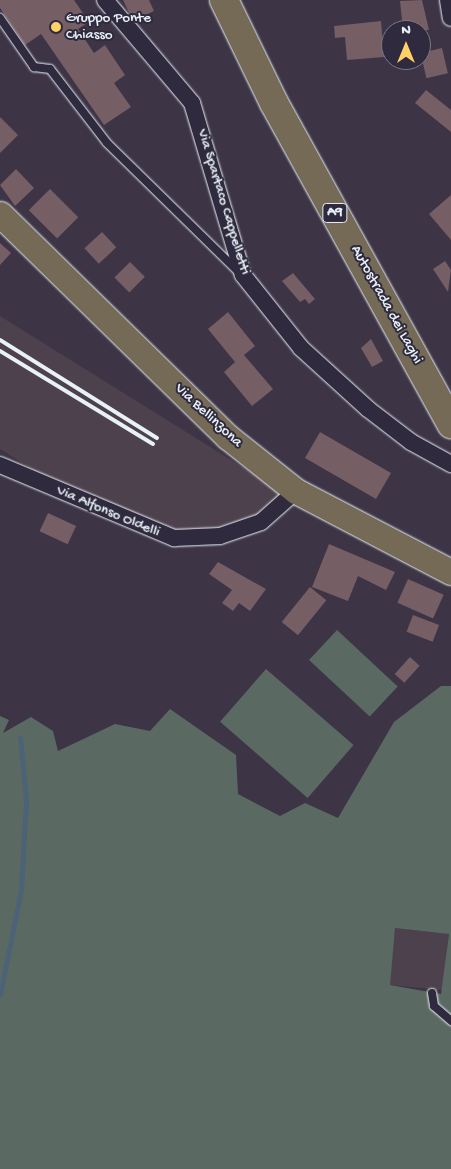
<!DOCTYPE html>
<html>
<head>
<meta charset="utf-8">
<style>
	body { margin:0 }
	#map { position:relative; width:451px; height:1169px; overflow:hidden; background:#3d3445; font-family:"Gochi Hand",sans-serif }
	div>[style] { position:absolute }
	.built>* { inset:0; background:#4e414e; transform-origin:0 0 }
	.green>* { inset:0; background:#5a6a62; transform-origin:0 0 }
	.stream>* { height:4.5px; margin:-2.25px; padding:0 2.25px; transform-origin:2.25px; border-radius:2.25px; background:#4c6277 }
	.building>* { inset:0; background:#755e64; transform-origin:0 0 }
	.roads { filter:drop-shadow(0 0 1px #e8f1f8) drop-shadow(0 0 1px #e8f1f8) }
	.service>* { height:8px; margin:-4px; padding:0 4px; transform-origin:4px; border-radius:4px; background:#2f2a3d }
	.minor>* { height:16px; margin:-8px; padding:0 8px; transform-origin:8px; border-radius:8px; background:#2f2a3d }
	.primary>* { height:25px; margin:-12.5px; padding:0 12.5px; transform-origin:12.5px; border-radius:12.5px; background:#756a55 }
	.motorway>* { height:28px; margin:-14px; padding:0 14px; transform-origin:14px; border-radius:14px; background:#756a55 }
	.rail>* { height:4px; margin:-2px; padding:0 2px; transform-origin:2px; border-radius:2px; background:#e8f1f8 }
	.dots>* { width:14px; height:14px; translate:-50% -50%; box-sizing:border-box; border:2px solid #2f2a3d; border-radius:50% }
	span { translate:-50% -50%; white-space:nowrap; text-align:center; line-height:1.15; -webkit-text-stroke:4px #2f2a3d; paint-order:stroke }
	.shield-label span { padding:1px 4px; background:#2f2a3d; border:1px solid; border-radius:4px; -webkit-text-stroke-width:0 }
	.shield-label { font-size:14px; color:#e8f1f8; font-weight:700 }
	.poi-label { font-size:15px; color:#e8f1f8 }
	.left { translate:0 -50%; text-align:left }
	.street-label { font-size:15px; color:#e8f1f8 }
	.north { position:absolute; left:381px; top:20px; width:50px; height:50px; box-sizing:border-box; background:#2f2a3d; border:1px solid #797a88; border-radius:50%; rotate:0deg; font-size:14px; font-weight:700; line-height:20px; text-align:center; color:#e8f1f8 }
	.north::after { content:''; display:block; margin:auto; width:18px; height:22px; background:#ffd166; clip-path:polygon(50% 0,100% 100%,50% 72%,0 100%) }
</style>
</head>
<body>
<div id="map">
	<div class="built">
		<i style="clip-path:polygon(0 316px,284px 493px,261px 522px,174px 538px,79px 499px,0 449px)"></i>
		<i style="left:395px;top:928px;width:54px;height:57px;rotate:6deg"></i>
	</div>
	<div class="green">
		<i style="left:337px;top:630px;width:83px;height:41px;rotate:43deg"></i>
		<i style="left:266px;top:669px;width:116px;height:70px;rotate:41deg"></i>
		<i style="clip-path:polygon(evenodd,441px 686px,451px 686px,451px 1169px,0 1169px,0 716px,9px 720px,3px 733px,31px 717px,53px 731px,58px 751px,115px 724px,150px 731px,170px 709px,236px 755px,238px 794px,280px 816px,305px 803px,338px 818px,394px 722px,441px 686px,395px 928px,449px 934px,441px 994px,390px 985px,395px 928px)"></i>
	</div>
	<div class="stream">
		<i style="left:0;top:995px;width:107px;rotate:-78.7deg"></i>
		<i style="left:21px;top:890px;width:90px;rotate:-86.8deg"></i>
		<i style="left:26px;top:800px;width:62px;rotate:-95.5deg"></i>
	</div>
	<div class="building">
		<i style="clip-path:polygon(0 0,74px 0,89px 22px,78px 29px,94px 53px,105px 45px,125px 75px,114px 83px,131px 107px,104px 125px,41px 34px,25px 45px,0 8px)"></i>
		<i style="clip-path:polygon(123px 0,149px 0,154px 11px,133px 21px)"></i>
		<i style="clip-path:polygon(422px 0,429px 30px,403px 30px,400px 1px)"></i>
		<i style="clip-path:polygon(381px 21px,384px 57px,347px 60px,345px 37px,335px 38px,334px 26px)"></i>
		<i style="left:442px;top:48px;width:26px;height:22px;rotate:77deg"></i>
		<i style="clip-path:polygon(426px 90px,451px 110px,451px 132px,415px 103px)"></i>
		<i style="clip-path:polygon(0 117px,18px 135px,0 153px)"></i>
		<i style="clip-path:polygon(16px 169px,34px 188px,15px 206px,0 185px)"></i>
		<i style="left:50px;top:189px;width:40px;height:30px;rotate:45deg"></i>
		<i style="clip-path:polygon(451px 195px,451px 240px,429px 214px)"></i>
		<i style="left:102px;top:232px;width:21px;height:24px;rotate:47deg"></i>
		<i style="clip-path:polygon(0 243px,11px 253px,0 265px)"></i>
		<i style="clip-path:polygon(445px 261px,451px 270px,448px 292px,433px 269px)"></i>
		<i style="left:130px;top:262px;width:21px;height:22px;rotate:45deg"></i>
		<i style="clip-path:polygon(293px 273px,315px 299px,309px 304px,305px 299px,300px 302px,282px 281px)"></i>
		<i style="clip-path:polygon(228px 312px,255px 346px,244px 355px,273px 389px,252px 406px,224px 372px,235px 362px,208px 329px)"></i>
		<i style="clip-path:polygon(371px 339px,383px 361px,372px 367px,361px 348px)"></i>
		<i style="left:320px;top:432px;width:82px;height:30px;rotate:30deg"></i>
		<i style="left:48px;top:513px;width:31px;height:20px;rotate:25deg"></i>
		<i style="clip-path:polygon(329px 544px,395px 572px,386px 590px,358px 576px,348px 601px,312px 587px)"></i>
		<i style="clip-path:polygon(218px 562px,266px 589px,250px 611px,239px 603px,233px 611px,222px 603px,232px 590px,209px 574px)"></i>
		<i style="left:408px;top:579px;width:39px;height:26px;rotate:24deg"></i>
		<i style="left:310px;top:587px;width:21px;height:45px;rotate:39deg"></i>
		<i style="left:413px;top:615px;width:28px;height:18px;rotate:21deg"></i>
		<i style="left:410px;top:657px;width:13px;height:23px;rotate:42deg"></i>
	</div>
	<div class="roads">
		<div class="service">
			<i style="left:0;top:18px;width:60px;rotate:55.2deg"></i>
			<i style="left:34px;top:67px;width:16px;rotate:7deg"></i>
			<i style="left:50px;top:69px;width:93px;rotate:52.4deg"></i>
			<i style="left:107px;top:143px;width:187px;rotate:44.4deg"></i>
			<i style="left:432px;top:993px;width:13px;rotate:81deg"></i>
			<i style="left:434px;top:1006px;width:23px;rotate:41deg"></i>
		</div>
		<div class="minor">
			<i style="left:105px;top:0;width:135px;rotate:49.8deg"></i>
			<i style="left:192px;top:103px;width:179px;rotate:73.5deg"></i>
			<i style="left:243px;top:275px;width:93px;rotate:51.5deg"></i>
			<i style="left:301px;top:348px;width:91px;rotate:42.3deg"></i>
			<i style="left:368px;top:409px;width:54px;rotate:37.5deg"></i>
			<i style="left:411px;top:442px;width:46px;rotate:28.8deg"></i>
			<i style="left:448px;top:0;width:18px;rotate:81deg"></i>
			<i style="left:0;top:465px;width:189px;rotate:22.8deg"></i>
			<i style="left:174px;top:538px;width:46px;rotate:-2.5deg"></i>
			<i style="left:220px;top:536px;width:43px;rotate:-18.9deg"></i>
			<i style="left:261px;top:522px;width:47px;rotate:-41.5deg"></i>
		</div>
		<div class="primary">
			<i style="left:0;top:214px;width:319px;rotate:44.4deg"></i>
			<i style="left:228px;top:437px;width:87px;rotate:38.5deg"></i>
			<i style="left:296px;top:491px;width:175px;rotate:27.6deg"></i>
		</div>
		<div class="motorway">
			<i style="left:224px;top:0;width:114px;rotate:64.1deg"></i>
			<i style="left:274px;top:103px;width:367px;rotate:61.1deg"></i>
		</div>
	</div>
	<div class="rail">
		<i style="left:0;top:340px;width:185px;rotate:32deg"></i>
		<i style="left:0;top:351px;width:179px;rotate:31.3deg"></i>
	</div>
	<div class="dots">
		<i style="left:56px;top:27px;background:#ffd166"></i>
	</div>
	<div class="shield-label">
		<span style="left:335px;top:213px">A9</span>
	</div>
	<div class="poi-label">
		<span class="left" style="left:66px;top:27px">Gruppo Ponte<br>Chiasso</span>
	</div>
	<div class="street-label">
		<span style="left:223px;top:202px;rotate:73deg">Via Spartaco Cappelletti</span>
		<span style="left:386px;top:305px;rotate:61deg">Autostrada dei Laghi</span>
		<span style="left:208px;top:416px;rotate:43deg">Via Bellinzona</span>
		<span style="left:108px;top:512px;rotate:23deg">Via Alfonso Oldelli</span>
	</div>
	<div class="north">N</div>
</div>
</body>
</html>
